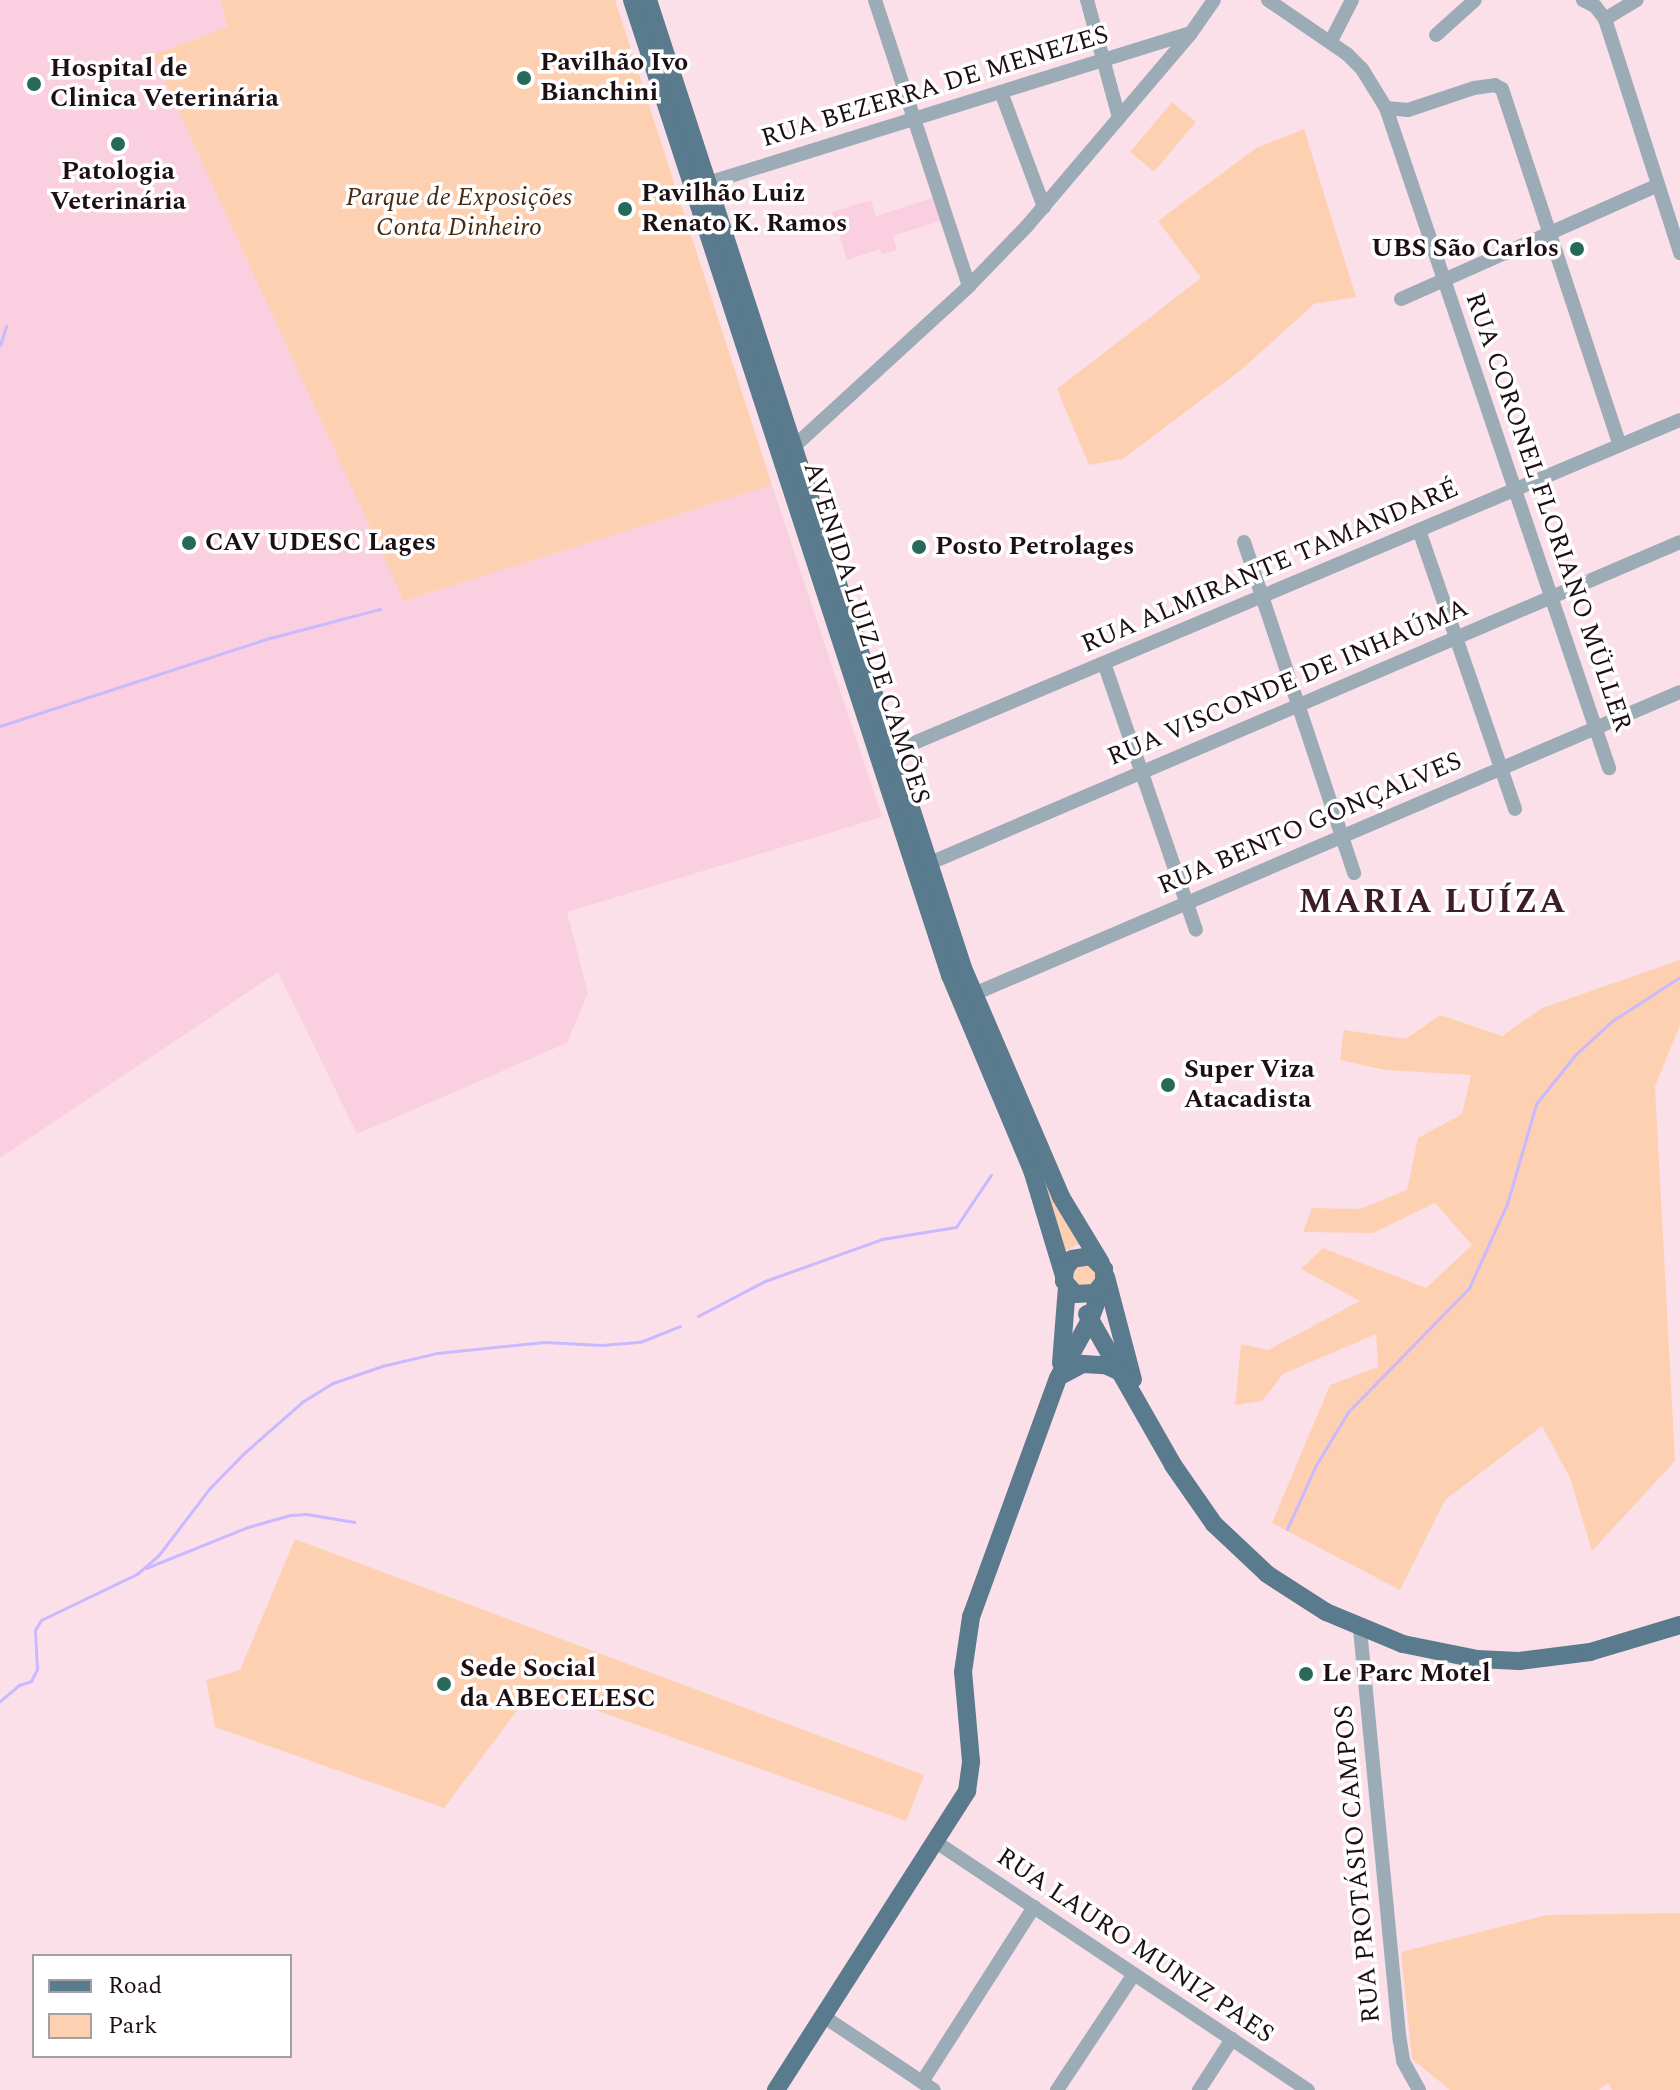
<!DOCTYPE html>
<html>
<head>
<meta charset="utf-8">
<style>
	body { margin:0 }
	#map { position:relative; width:1680px; height:2090px; overflow:hidden; background:#fce0e9; font-family:Spectral,serif }
	div>[style] { position:absolute }
	.built>* { inset:0; background:#facfdf }
	.green>* { inset:0; background:#fed0b2; transform-origin:0 0 }
	.stream>* { height:3px; margin:-1.5px; padding:0 1.5px; transform-origin:1.5px; border-radius:1.5px; background:#c9b9ff }
	.minor>* { height:14px; margin:-7px; padding:0 7px; transform-origin:7px; border-radius:7px; background:#9bacb7 }
	.major>* { height:18px; margin:-9px; padding:0 9px; transform-origin:9px; border-radius:9px; background:#5a7a8d }
	.dots>* { width:22px; height:22px; translate:-50% -50%; box-sizing:border-box; border:4px solid #fff; border-radius:50% }
	span { translate:-50% -50%; white-space:nowrap; text-align:center; line-height:1.15; -webkit-text-stroke:7px #fff; paint-order:stroke }
	.poi-label { font-size:26px; color:#1e0f15; font-weight:700 }
	.left { translate:0 -50%; text-align:left }
	.right { translate:-100% -50%; text-align:right }
	.street-label { font-size:26px; color:#1e0f15 }
	.park-label { font-size:26px; color:#4a2911; font-style:italic }
	.district-label { font-size:34px; color:#3e1d2b; font-weight:700; letter-spacing:2px }
	.legend { position:absolute; left:32px; top:1954px; width:260px; height:104px; box-sizing:border-box; background:#fff; border:2px solid #a59fa1; margin:0; padding:10px 14px; list-style:none; font-size:24px; color:#1e0f15 }
	.legend li { display:flex; align-items:center; gap:16px; height:40px }
	.legend b { width:40px; border:2px solid #a59fa1 }
</style>
</head>
<body>
<div id="map">
	<div class="built">
		<i style="clip-path:polygon(0 0,221px 0,227px 27px,154px 55px,404px 601px,772px 485px,882px 817px,567px 912px,588px 993px,567px 1043px,357px 1134px,278px 972px,0 1158px)"></i>
		<i style="clip-path:polygon(936px 197px,943px 220px,893px 236px,897px 250px,882px 254px,880px 249px,847px 260px,832px 212px,871px 200px,876px 216px)"></i>
	</div>
	<div class="green">
		<i style="clip-path:polygon(221px 0,615px 0,772px 485px,404px 601px,153px 55px,227px 27px)"></i>
		<i style="left:1172px;top:102px;width:31px;height:65px;rotate:40deg"></i>
		<i style="clip-path:polygon(1304px 129px,1356px 297px,1314px 304px,1242px 369px,1123px 459px,1089px 465px,1057px 389px,1201px 278px,1158px 221px,1256px 148px)"></i>
		<i style="clip-path:polygon(1680px 960px,1680px 1025px,1655px 1086px,1675px 1461px,1592px 1551px,1570px 1478px,1542px 1426px,1445px 1500px,1400px 1590px,1272px 1523px,1330px 1385px,1378px 1367px,1376px 1334px,1283px 1374px,1262px 1401px,1235px 1405px,1241px 1344px,1268px 1350px,1360px 1301px,1301px 1269px,1323px 1248px,1426px 1288px,1472px 1245px,1435px 1203px,1373px 1233px,1303px 1232px,1312px 1208px,1360px 1209px,1407px 1190px,1418px 1138px,1462px 1114px,1471px 1075px,1385px 1070px,1340px 1060px,1344px 1030px,1406px 1039px,1440px 1015px,1502px 1036px,1542px 1008px)"></i>
		<i style="clip-path:polygon(973px 1007px,1083px 1242px,1066px 1251px)"></i>
		<i style="clip-path:polygon(1085px 1261px,1099px 1276px,1088px 1287px,1078px 1285px,1073px 1275px,1074px 1270px)"></i>
		<i style="clip-path:polygon(295px 1539px,924px 1775px,906px 1821px,534px 1688px,444px 1808px,215px 1727px,206px 1680px,240px 1670px)"></i>
		<i style="clip-path:polygon(1680px 1913px,1680px 2090px,1612px 2090px,1608px 2083px,1599px 2090px,1450px 2090px,1412px 2059px,1401px 1952px,1547px 1915px)"></i>
	</div>
	<div class="stream">
		<i style="left:0;top:345px;width:20px;rotate:-72deg"></i>
		<i style="left:0;top:726px;width:284px;rotate:-18.1deg"></i>
		<i style="left:270px;top:638px;width:114px;rotate:-14.8deg"></i>
		<i style="left:698px;top:1316px;width:76px;rotate:-27.6deg"></i>
		<i style="left:765px;top:1281px;width:124px;rotate:-19.7deg"></i>
		<i style="left:882px;top:1239px;width:75px;rotate:-9.2deg"></i>
		<i style="left:956px;top:1227px;width:63px;rotate:-56.1deg"></i>
		<i style="left:1287px;top:1529px;width:70px;rotate:-65.6deg"></i>
		<i style="left:1316px;top:1465px;width:62px;rotate:-58.9deg"></i>
		<i style="left:1348px;top:1412px;width:173px;rotate:-45.7deg"></i>
		<i style="left:1469px;top:1288px;width:92px;rotate:-65.7deg"></i>
		<i style="left:1507px;top:1204px;width:104px;rotate:-73.8deg"></i>
		<i style="left:1536px;top:1104px;width:63px;rotate:-51.5deg"></i>
		<i style="left:1575px;top:1055px;width:50px;rotate:-42.6deg"></i>
		<i style="left:1612px;top:1021px;width:81px;rotate:-32.9deg"></i>
		<i style="left:146px;top:1568px;width:110px;rotate:-21.9deg"></i>
		<i style="left:248px;top:1527px;width:44px;rotate:-15.9deg"></i>
		<i style="left:290px;top:1515px;width:16px;rotate:-4deg"></i>
		<i style="left:306px;top:1514px;width:49px;rotate:9.5deg"></i>
		<i style="left:0;top:1701px;width:25px;rotate:-40deg"></i>
		<i style="left:19px;top:1685px;width:13px;rotate:-18deg"></i>
		<i style="left:31px;top:1681px;width:13px;rotate:-63deg"></i>
		<i style="left:37px;top:1669px;width:39px;rotate:-93deg"></i>
		<i style="left:35px;top:1630px;width:12px;rotate:-59deg"></i>
		<i style="left:41px;top:1620px;width:106px;rotate:-25.6deg"></i>
		<i style="left:137px;top:1574px;width:28px;rotate:-41deg"></i>
		<i style="left:158px;top:1556px;width:84px;rotate:-52.7deg"></i>
		<i style="left:209px;top:1489px;width:49px;rotate:-45.8deg"></i>
		<i style="left:243px;top:1454px;width:79px;rotate:-41.4deg"></i>
		<i style="left:302px;top:1402px;width:36px;rotate:-32deg"></i>
		<i style="left:333px;top:1383px;width:52px;rotate:-19.1deg"></i>
		<i style="left:382px;top:1366px;width:57px;rotate:-13.3deg"></i>
		<i style="left:437px;top:1353px;width:108px;rotate:-5.9deg"></i>
		<i style="left:544px;top:1342px;width:58px;rotate:3deg"></i>
		<i style="left:602px;top:1345px;width:38px;rotate:-5deg"></i>
		<i style="left:640px;top:1342px;width:43px;rotate:-21.8deg"></i>
	</div>
	<div class="minor">
		<i style="left:875px;top:0;width:301px;rotate:71.8deg"></i>
		<i style="left:1087px;top:0;width:122px;rotate:74.8deg"></i>
		<i style="left:1268px;top:0;width:96px;rotate:34.4deg"></i>
		<i style="left:1347px;top:54px;width:21px;rotate:45deg"></i>
		<i style="left:1362px;top:69px;width:46px;rotate:58.4deg"></i>
		<i style="left:1386px;top:108px;width:697px;rotate:71.33deg"></i>
		<i style="left:1583px;top:0;width:13px;rotate:27deg"></i>
		<i style="left:1595px;top:6px;width:16px;rotate:52deg"></i>
		<i style="left:1605px;top:19px;width:246px;rotate:72.2deg"></i>
		<i style="left:1605px;top:19px;width:37px;rotate:-31deg"></i>
		<i style="left:1436px;top:35px;width:52px;rotate:-41.9deg"></i>
		<i style="left:1331px;top:41px;width:46px;rotate:-62.9deg"></i>
		<i style="left:1001px;top:92px;width:123px;rotate:69.5deg"></i>
		<i style="left:1386px;top:108px;width:22px;rotate:5deg"></i>
		<i style="left:1408px;top:110px;width:70px;rotate:-18.4deg"></i>
		<i style="left:1474px;top:88px;width:21px;rotate:-8deg"></i>
		<i style="left:1495px;top:85px;width:8px;rotate:30deg"></i>
		<i style="left:1502px;top:89px;width:375px;rotate:71.7deg"></i>
		<i style="left:698px;top:186px;width:515px;rotate:-17.27deg"></i>
		<i style="left:1401px;top:299px;width:281px;rotate:-23.9deg"></i>
		<i style="left:788px;top:452px;width:246px;rotate:-42.5deg"></i>
		<i style="left:969px;top:286px;width:83px;rotate:-46deg"></i>
		<i style="left:1027px;top:226px;width:253px;rotate:-49.6deg"></i>
		<i style="left:1191px;top:33px;width:40px;rotate:-55.1deg"></i>
		<i style="left:1419px;top:530px;width:295px;rotate:71deg"></i>
		<i style="left:1244px;top:542px;width:349px;rotate:71.6deg"></i>
		<i style="left:1104px;top:663px;width:282px;rotate:71deg"></i>
		<i style="left:883px;top:756px;width:865px;rotate:-22.86deg"></i>
		<i style="left:923px;top:866px;width:823px;rotate:-23.17deg"></i>
		<i style="left:967px;top:997px;width:775px;rotate:-23.16deg"></i>
		<i style="left:1360px;top:1629px;width:414px;rotate:84.5deg"></i>
		<i style="left:1400px;top:2041px;width:20px;rotate:81deg"></i>
		<i style="left:1403px;top:2061px;width:33px;rotate:61deg"></i>
		<i style="left:936px;top:1842px;width:447px;rotate:33.7deg"></i>
		<i style="left:823px;top:2016px;width:133px;rotate:33.7deg"></i>
		<i style="left:922px;top:2082px;width:208px;rotate:-57.4deg"></i>
		<i style="left:1057px;top:2090px;width:139px;rotate:-56.4deg"></i>
		<i style="left:1199px;top:2090px;width:61px;rotate:-57.1deg"></i>
	</div>
	<div class="major">
		<i style="left:632px;top:0;width:1026px;rotate:71.94deg"></i>
		<i style="left:950px;top:975px;width:212px;rotate:67.2deg"></i>
		<i style="left:1032px;top:1170px;width:111px;rotate:73.2deg"></i>
		<i style="left:648px;top:0;width:1018px;rotate:71.97deg"></i>
		<i style="left:963px;top:968px;width:249px;rotate:66.8deg"></i>
		<i style="left:1061px;top:1197px;width:77px;rotate:58.8deg"></i>
		<i style="left:1106px;top:1277px;width:106px;rotate:75.3deg"></i>
		<i style="left:1087px;top:1314px;width:174px;rotate:60.3deg"></i>
		<i style="left:1173px;top:1465px;width:72px;rotate:55.2deg"></i>
		<i style="left:1214px;top:1524px;width:73px;rotate:43.3deg"></i>
		<i style="left:1267px;top:1574px;width:70px;rotate:32.8deg"></i>
		<i style="left:1326px;top:1612px;width:83px;rotate:22.6deg"></i>
		<i style="left:1403px;top:1644px;width:76px;rotate:11.5deg"></i>
		<i style="left:1477px;top:1659px;width:42px;rotate:2.7deg"></i>
		<i style="left:1519px;top:1661px;width:72px;rotate:-7.2deg"></i>
		<i style="left:1590px;top:1652px;width:94px;rotate:-16.7deg"></i>
		<i style="left:1061px;top:1363px;width:77px;rotate:-85.5deg"></i>
		<i style="left:1060px;top:1376px;width:26px;rotate:-28deg"></i>
		<i style="left:1083px;top:1364px;width:22px;rotate:3deg"></i>
		<i style="left:1105px;top:1365px;width:17px;rotate:24deg"></i>
		<i style="left:776px;top:2090px;width:355px;rotate:-57.4deg"></i>
		<i style="left:967px;top:1791px;width:30px;rotate:-82deg"></i>
		<i style="left:971px;top:1761px;width:89px;rotate:-95.1deg"></i>
		<i style="left:963px;top:1672px;width:56px;rotate:-81.7deg"></i>
		<i style="left:971px;top:1617px;width:254px;rotate:-70deg"></i>
		<i style="left:1058px;top:1378px;width:66px;rotate:-61.1deg"></i>
		<i style="left:1090px;top:1320px;width:40px;rotate:-69.8deg"></i>
		<i style="left:1104px;top:1282px;width:13px;rotate:-90deg"></i>
		<i style="left:1104px;top:1269px;width:18px;rotate:-135deg"></i>
		<i style="left:1091px;top:1256px;width:19px;rotate:171deg"></i>
		<i style="left:1072px;top:1259px;width:12px;rotate:125deg"></i>
		<i style="left:1065px;top:1269px;width:12px;rotate:95deg"></i>
		<i style="left:1064px;top:1281px;width:17px;rotate:50deg"></i>
		<i style="left:1075px;top:1294px;width:20px;rotate:-3deg"></i>
		<i style="left:1095px;top:1293px;width:14px;rotate:-51deg"></i>
	</div>
	<div class="dots">
		<i style="left:524px;top:78px;background:#286a5a"></i>
		<i style="left:34px;top:84px;background:#286a5a"></i>
		<i style="left:118px;top:144px;background:#286a5a"></i>
		<i style="left:625px;top:209px;background:#286a5a"></i>
		<i style="left:1577px;top:249px;background:#286a5a"></i>
		<i style="left:189px;top:543px;background:#286a5a"></i>
		<i style="left:919px;top:547px;background:#286a5a"></i>
		<i style="left:1168px;top:1085px;background:#286a5a"></i>
		<i style="left:1306px;top:1674px;background:#286a5a"></i>
		<i style="left:444px;top:1684px;background:#286a5a"></i>
	</div>
	<div class="poi-label">
		<span class="left" style="left:540px;top:78px">Pavilhão Ivo<br>Bianchini</span>
		<span class="left" style="left:50px;top:84px">Hospital de<br>Clinica Veterinária</span>
		<span style="left:118px;top:187px">Patologia<br>Veterinária</span>
		<span class="left" style="left:641px;top:209px">Pavilhão Luiz<br>Renato K. Ramos</span>
		<span class="right" style="left:1559px;top:249px">UBS São Carlos</span>
		<span class="left" style="left:205px;top:543px">CAV UDESC Lages</span>
		<span class="left" style="left:935px;top:547px">Posto Petrolages</span>
		<span class="left" style="left:1184px;top:1085px">Super Viza<br>Atacadista</span>
		<span class="left" style="left:460px;top:1684px">Sede Social<br>da ABECELESC</span>
		<span class="left" style="left:1322px;top:1674px">Le Parc Motel</span>
	</div>
	<div class="street-label">
		<span style="left:935px;top:87px;rotate:-17deg">RUA BEZERRA DE MENEZES</span>
		<span style="left:1548px;top:512px;rotate:71deg">RUA CORONEL FLORIANO MÜLLER</span>
		<span style="left:1270px;top:567px;rotate:-23deg">RUA ALMIRANTE TAMANDARÉ</span>
		<span style="left:866px;top:633px;rotate:72deg">AVENIDA LUIZ DE CAMÕES</span>
		<span style="left:1288px;top:683px;rotate:-23deg">RUA VISCONDE DE INHAÚMA</span>
		<span style="left:1310px;top:824px;rotate:-23deg">RUA BENTO GONÇALVES</span>
		<span style="left:1358px;top:1864px;rotate:-95deg">RUA PROTÁSIO CAMPOS</span>
		<span style="left:1135px;top:1946px;rotate:34deg">RUA LAURO MUNIZ PAES</span>
	</div>
	<div class="park-label">
		<span style="left:459px;top:213px">Parque de Exposições<br>Conta Dinheiro</span>
	</div>
	<div class="district-label">
		<span style="left:1433px;top:903px">MARIA LUÍZA</span>
	</div>
	<ul class="legend">
	<li><b style="height:10px;background:#5a7a8d"></b>Road</li>
	<li><b style="height:22px;background:#fed0b2"></b>Park</li>
	</ul>
</div>
</body>
</html>
